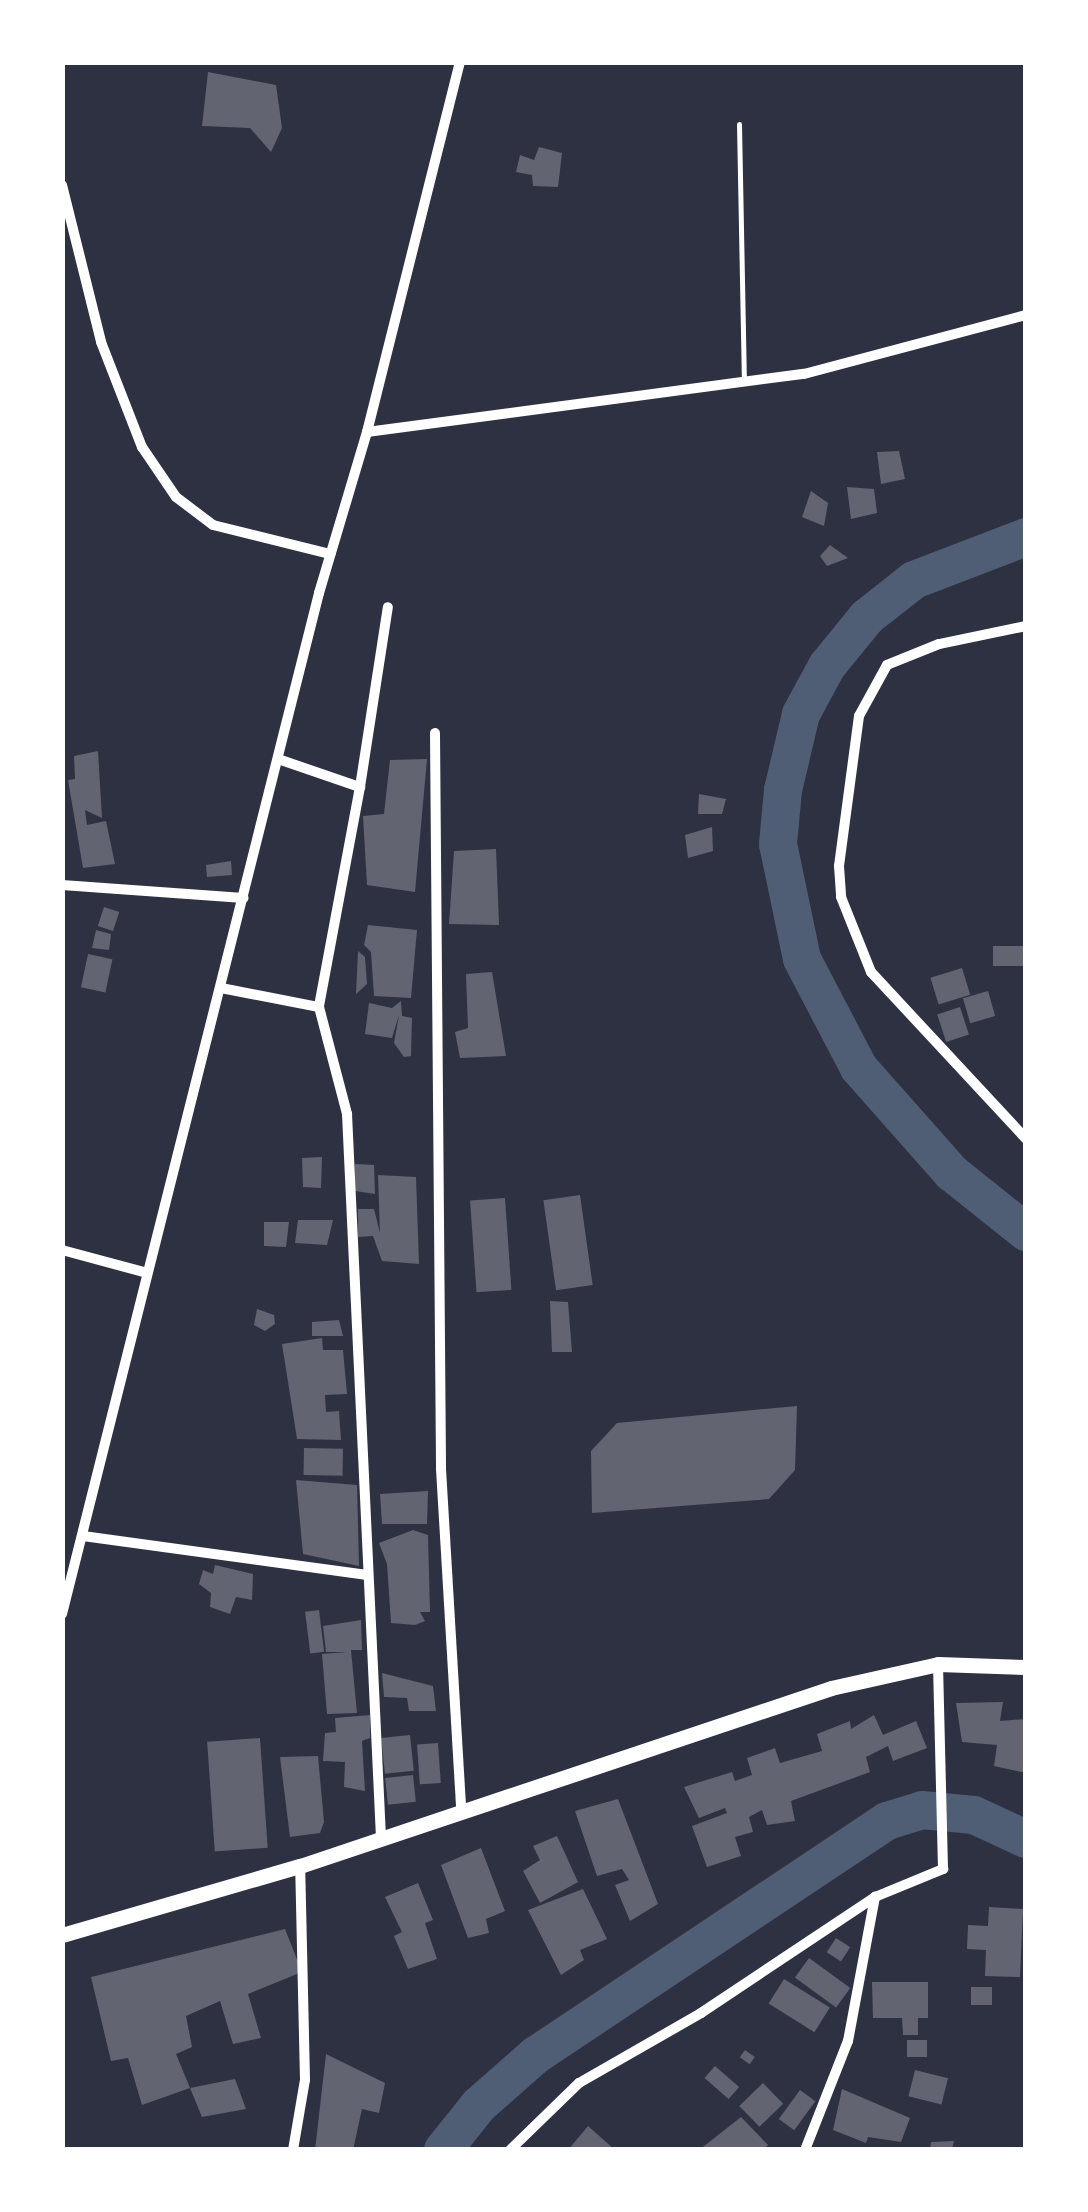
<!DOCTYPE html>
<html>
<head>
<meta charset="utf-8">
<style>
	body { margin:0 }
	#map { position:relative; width:1088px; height:2212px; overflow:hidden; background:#2d3142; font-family:Bitter,serif }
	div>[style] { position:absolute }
	.river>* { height:38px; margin:-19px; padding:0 19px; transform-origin:19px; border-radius:19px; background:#4f5d75 }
	.building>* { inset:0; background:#626471; transform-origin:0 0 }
	.service>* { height:5px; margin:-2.5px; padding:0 2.5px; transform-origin:2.5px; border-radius:2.5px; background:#fff }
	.minor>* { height:10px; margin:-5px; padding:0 5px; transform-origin:5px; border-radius:5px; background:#fff }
	.secondary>* { height:15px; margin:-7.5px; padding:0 7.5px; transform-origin:7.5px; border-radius:7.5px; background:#fff }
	span { translate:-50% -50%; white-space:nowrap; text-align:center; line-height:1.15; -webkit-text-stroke:9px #fff; paint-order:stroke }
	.frame { position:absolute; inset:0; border:65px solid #fff; pointer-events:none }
</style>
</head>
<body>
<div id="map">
	<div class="river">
		<i style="left:1026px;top:537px;width:120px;rotate:159deg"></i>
		<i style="left:914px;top:580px;width:60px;rotate:141.8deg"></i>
		<i style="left:867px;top:617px;width:63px;rotate:129.2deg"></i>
		<i style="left:827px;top:666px;width:55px;rotate:118.4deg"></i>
		<i style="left:801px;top:714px;width:78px;rotate:103.3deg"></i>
		<i style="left:783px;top:790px;width:54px;rotate:95.3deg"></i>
		<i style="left:778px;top:844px;width:117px;rotate:78.2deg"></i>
		<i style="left:802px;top:959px;width:123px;rotate:62.4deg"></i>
		<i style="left:859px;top:1068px;width:140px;rotate:48.5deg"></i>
		<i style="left:952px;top:1173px;width:95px;rotate:38.6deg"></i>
		<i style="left:443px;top:2150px;width:58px;rotate:-51.3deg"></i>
		<i style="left:479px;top:2105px;width:76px;rotate:-41.3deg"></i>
		<i style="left:536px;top:2055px;width:422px;rotate:-33.7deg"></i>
		<i style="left:887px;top:1821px;width:37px;rotate:-17deg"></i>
		<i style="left:922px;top:1810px;width:52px;rotate:5.5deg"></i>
		<i style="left:974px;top:1815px;width:57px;rotate:24.8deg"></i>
	</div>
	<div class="building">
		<i style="clip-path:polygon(208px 72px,276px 85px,282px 128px,271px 152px,250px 128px,202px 126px)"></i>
		<i style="clip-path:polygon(539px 147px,562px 153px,558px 187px,533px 186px,532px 175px,516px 172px,520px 155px,534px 160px)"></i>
		<i style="clip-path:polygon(899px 451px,905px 479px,881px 484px,877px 452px)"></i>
		<i style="clip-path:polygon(847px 487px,874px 489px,877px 513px,851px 519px)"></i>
		<i style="clip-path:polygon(811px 491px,828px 503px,824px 526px,802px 517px)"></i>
		<i style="clip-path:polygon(830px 545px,848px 558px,827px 566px,820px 556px)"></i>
		<i style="clip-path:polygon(98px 751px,102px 818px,85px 810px,87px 825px,106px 821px,115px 864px,83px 868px,68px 780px,75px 779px,74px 756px)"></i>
		<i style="clip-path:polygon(427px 759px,415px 892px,367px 885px,363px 816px,384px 814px,390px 760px)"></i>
		<i style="clip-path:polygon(699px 794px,726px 799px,722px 814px,698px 814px)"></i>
		<i style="clip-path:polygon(712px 827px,713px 851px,688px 858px,685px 835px)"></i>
		<i style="clip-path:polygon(496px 849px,499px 925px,449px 924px,454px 851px)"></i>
		<i style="clip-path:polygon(231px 861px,232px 875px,207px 877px,206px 865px)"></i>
		<i style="left:104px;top:907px;width:16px;height:20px;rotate:18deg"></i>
		<i style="clip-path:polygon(368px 925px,417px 930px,411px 998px,374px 996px,371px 952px,364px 945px)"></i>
		<i style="clip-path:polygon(96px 930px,111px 934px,109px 950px,92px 948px)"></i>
		<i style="left:1026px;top:946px;width:20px;height:33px;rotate:90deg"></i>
		<i style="clip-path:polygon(358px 951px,365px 957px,367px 984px,356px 994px)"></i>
		<i style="left:88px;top:954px;width:25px;height:34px;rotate:12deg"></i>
		<i style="left:962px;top:968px;width:28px;height:33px;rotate:73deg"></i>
		<i style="clip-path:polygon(492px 972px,506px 1056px,460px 1058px,455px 1032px,468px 1028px,466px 974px)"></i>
		<i style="left:988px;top:991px;width:26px;height:26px;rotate:74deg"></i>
		<i style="clip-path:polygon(401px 1001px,402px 1016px,412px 1018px,411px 1056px,404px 1057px,394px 1043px,399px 1015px,392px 1038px,365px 1034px,369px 1003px,392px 1008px)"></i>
		<i style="left:960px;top:1007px;width:29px;height:24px;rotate:72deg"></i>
		<i style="clip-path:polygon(322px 1157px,321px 1188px,303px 1187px,302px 1158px)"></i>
		<i style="clip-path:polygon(355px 1164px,374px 1165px,375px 1194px,355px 1191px)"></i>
		<i style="clip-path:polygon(378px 1175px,416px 1177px,419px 1264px,382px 1261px,373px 1236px,358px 1237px,358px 1209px,374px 1209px,380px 1233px)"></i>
		<i style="left:580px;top:1195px;width:91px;height:37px;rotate:82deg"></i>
		<i style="left:505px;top:1198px;width:92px;height:35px;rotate:86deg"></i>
		<i style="clip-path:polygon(298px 1220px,333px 1220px,327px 1245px,295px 1243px)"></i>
		<i style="clip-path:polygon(264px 1222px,289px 1222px,286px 1247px,264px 1246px)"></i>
		<i style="clip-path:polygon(550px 1301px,568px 1302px,572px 1352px,552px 1352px)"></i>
		<i style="clip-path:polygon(257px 1309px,274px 1315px,275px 1324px,265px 1331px,254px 1325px)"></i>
		<i style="clip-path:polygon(339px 1320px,343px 1336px,312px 1336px,312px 1322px)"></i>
		<i style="clip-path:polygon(322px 1338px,323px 1350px,343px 1350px,347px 1394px,325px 1395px,326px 1412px,339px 1411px,341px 1440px,297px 1439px,282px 1344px)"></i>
		<i style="clip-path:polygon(797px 1406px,795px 1470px,769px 1499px,592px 1513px,591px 1451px,617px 1423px)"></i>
		<i style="left:304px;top:1448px;width:39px;height:27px;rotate:1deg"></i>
		<i style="clip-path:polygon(296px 1480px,357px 1485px,359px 1566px,303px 1554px)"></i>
		<i style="clip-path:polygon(428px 1491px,427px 1524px,382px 1524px,380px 1494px)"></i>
		<i style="clip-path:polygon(413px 1530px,428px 1535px,430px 1612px,420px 1612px,425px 1621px,415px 1625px,391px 1623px,387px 1564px,379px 1543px)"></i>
		<i style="clip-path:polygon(215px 1565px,253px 1574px,252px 1600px,236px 1597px,230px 1614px,210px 1607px,211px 1593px,199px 1584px,203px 1570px,213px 1574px)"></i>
		<i style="left:319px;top:1610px;width:42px;height:14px;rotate:83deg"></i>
		<i style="clip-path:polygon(361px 1620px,362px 1650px,351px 1650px,357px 1713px,327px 1714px,322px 1654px,347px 1652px,326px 1652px,323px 1626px)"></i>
		<i style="clip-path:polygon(382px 1673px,433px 1686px,436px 1711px,409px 1711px,407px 1698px,384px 1697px)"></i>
		<i style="clip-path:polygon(1003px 1702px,1000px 1721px,1026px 1719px,1026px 1773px,994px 1766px,997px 1745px,962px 1742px,956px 1703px)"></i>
		<i style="clip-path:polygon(370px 1715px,370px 1738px,362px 1741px,365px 1791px,344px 1787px,345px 1762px,323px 1761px,325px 1733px,336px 1732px,335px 1718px)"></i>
		<i style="clip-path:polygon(874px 1715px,883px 1735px,916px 1721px,927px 1748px,893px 1761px,888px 1746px,866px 1757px,870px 1772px,791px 1801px,795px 1821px,767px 1825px,762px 1810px,749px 1817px,753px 1832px,735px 1837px,741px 1856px,707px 1867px,692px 1826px,727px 1813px,725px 1808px,699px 1818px,684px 1787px,732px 1772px,735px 1781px,752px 1775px,747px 1758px,775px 1748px,780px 1763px,822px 1751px,817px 1734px,850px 1721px,851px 1729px)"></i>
		<i style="left:410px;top:1735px;width:36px;height:29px;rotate:84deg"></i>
		<i style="left:260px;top:1738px;width:110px;height:53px;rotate:86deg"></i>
		<i style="left:438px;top:1743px;width:40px;height:21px;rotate:86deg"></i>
		<i style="clip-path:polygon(318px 1756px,324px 1822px,320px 1833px,290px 1837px,280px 1757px)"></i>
		<i style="left:413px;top:1775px;width:27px;height:28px;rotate:84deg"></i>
		<i style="clip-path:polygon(618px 1799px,658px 1904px,630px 1921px,615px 1885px,629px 1880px,622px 1869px,597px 1876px,575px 1811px)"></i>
		<i style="clip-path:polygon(557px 1836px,578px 1882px,540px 1903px,523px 1871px,540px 1860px,533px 1846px)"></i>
		<i style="clip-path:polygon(481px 1848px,505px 1911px,486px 1919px,489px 1933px,468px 1938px,441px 1865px)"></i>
		<i style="clip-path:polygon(418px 1883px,433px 1920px,425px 1923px,437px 1959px,408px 1969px,394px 1936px,402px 1932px,385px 1897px)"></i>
		<i style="clip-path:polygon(583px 1889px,607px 1939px,580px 1950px,584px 1960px,561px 1975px,528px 1910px)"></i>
		<i style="clip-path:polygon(989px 1907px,1023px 1909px,1020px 1977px,985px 1976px,986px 1950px,967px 1949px,968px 1925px,988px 1926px)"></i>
		<i style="clip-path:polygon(285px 1929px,302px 1972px,248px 1994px,261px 2038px,233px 2044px,220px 2001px,186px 2016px,192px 2047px,176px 2054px,190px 2088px,142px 2105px,128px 2058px,111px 2061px,91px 1977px)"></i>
		<i style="left:836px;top:1938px;width:17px;height:17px;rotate:33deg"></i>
		<i style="left:809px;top:1958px;width:51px;height:24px;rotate:36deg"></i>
		<i style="left:784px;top:1979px;width:54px;height:29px;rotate:32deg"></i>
		<i style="clip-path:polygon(872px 1982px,928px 1982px,928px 2018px,918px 2018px,918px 2035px,903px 2035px,902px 2018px,873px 2018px)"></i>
		<i style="left:992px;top:1987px;width:18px;height:21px;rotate:90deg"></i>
		<i style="left:907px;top:2040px;width:20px;height:17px"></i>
		<i style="left:745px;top:2050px;width:12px;height:9px;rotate:35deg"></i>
		<i style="clip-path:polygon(326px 2054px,385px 2083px,379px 2113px,362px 2109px,353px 2150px,315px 2150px)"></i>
		<i style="left:715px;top:2066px;width:32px;height:16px;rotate:41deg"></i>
		<i style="left:915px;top:2070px;width:34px;height:27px;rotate:14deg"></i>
		<i style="clip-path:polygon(235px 2079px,246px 2109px,202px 2117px,190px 2088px)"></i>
		<i style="left:763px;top:2083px;width:29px;height:33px;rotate:46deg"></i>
		<i style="clip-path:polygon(842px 2089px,910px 2118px,901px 2142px,868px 2137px,866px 2143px,833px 2130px)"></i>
		<i style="left:800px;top:2090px;width:19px;height:36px;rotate:36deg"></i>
		<i style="clip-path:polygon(741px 2117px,768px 2145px,763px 2150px,699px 2150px)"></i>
		<i style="clip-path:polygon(588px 2126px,615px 2150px,568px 2150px)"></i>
		<i style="clip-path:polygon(954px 2141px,952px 2150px,930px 2150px,931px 2142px)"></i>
	</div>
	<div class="service">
		<i style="left:739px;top:124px;width:257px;rotate:88.9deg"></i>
	</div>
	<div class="minor">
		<i style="left:62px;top:185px;width:162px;rotate:76deg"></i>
		<i style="left:101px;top:342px;width:113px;rotate:68.7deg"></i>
		<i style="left:142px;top:447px;width:60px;rotate:55.8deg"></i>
		<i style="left:176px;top:497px;width:46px;rotate:37.1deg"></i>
		<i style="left:213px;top:525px;width:121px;rotate:13.9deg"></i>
		<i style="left:367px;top:432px;width:441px;rotate:-7.6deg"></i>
		<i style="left:804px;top:374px;width:230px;rotate:-14.9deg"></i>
		<i style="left:1026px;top:626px;width:89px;rotate:168.3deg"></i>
		<i style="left:939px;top:644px;width:56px;rotate:158deg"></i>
		<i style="left:887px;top:665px;width:58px;rotate:118.8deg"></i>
		<i style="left:859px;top:716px;width:151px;rotate:97.6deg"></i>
		<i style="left:839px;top:866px;width:31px;rotate:86deg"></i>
		<i style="left:841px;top:897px;width:81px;rotate:68.2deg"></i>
		<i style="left:871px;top:972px;width:228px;rotate:47.1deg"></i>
		<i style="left:435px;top:733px;width:736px;rotate:89.53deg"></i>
		<i style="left:441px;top:1469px;width:342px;rotate:86.6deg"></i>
		<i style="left:278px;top:759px;width:87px;rotate:18.9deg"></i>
		<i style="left:360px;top:787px;width:182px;rotate:-81.2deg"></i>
		<i style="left:360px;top:787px;width:224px;rotate:100.6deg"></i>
		<i style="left:319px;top:1007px;width:111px;rotate:75.3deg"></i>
		<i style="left:347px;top:1114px;width:726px;rotate:87.31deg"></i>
		<i style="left:62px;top:885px;width:182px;rotate:4.1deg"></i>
		<i style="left:221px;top:988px;width:100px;rotate:11deg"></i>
		<i style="left:62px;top:1250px;width:88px;rotate:15.1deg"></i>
		<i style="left:83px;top:1536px;width:287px;rotate:7.8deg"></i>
		<i style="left:62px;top:1614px;width:1053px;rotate:-75.87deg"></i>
		<i style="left:319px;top:593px;width:168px;rotate:-73.4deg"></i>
		<i style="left:367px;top:432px;width:382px;rotate:-75.9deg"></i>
		<i style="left:293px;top:2150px;width:71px;rotate:-80.3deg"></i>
		<i style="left:305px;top:2080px;width:214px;rotate:-91.3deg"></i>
		<i style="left:510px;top:2150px;width:96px;rotate:-44.2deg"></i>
		<i style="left:579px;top:2083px;width:141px;rotate:-29.8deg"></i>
		<i style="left:701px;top:2013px;width:209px;rotate:-33.7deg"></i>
		<i style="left:805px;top:2150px;width:117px;rotate:-68.5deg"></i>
		<i style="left:848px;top:2041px;width:147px;rotate:-79.4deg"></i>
		<i style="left:875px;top:1897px;width:74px;rotate:-22.4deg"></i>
		<i style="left:943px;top:1869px;width:205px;rotate:-91.4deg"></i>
	</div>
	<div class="secondary">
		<i style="left:62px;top:1935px;width:248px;rotate:-16.2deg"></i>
		<i style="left:300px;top:1866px;width:560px;rotate:-18.53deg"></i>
		<i style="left:831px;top:1688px;width:110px;rotate:-12.6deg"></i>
		<i style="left:938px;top:1664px;width:88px;rotate:2deg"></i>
	</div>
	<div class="frame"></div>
</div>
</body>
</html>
